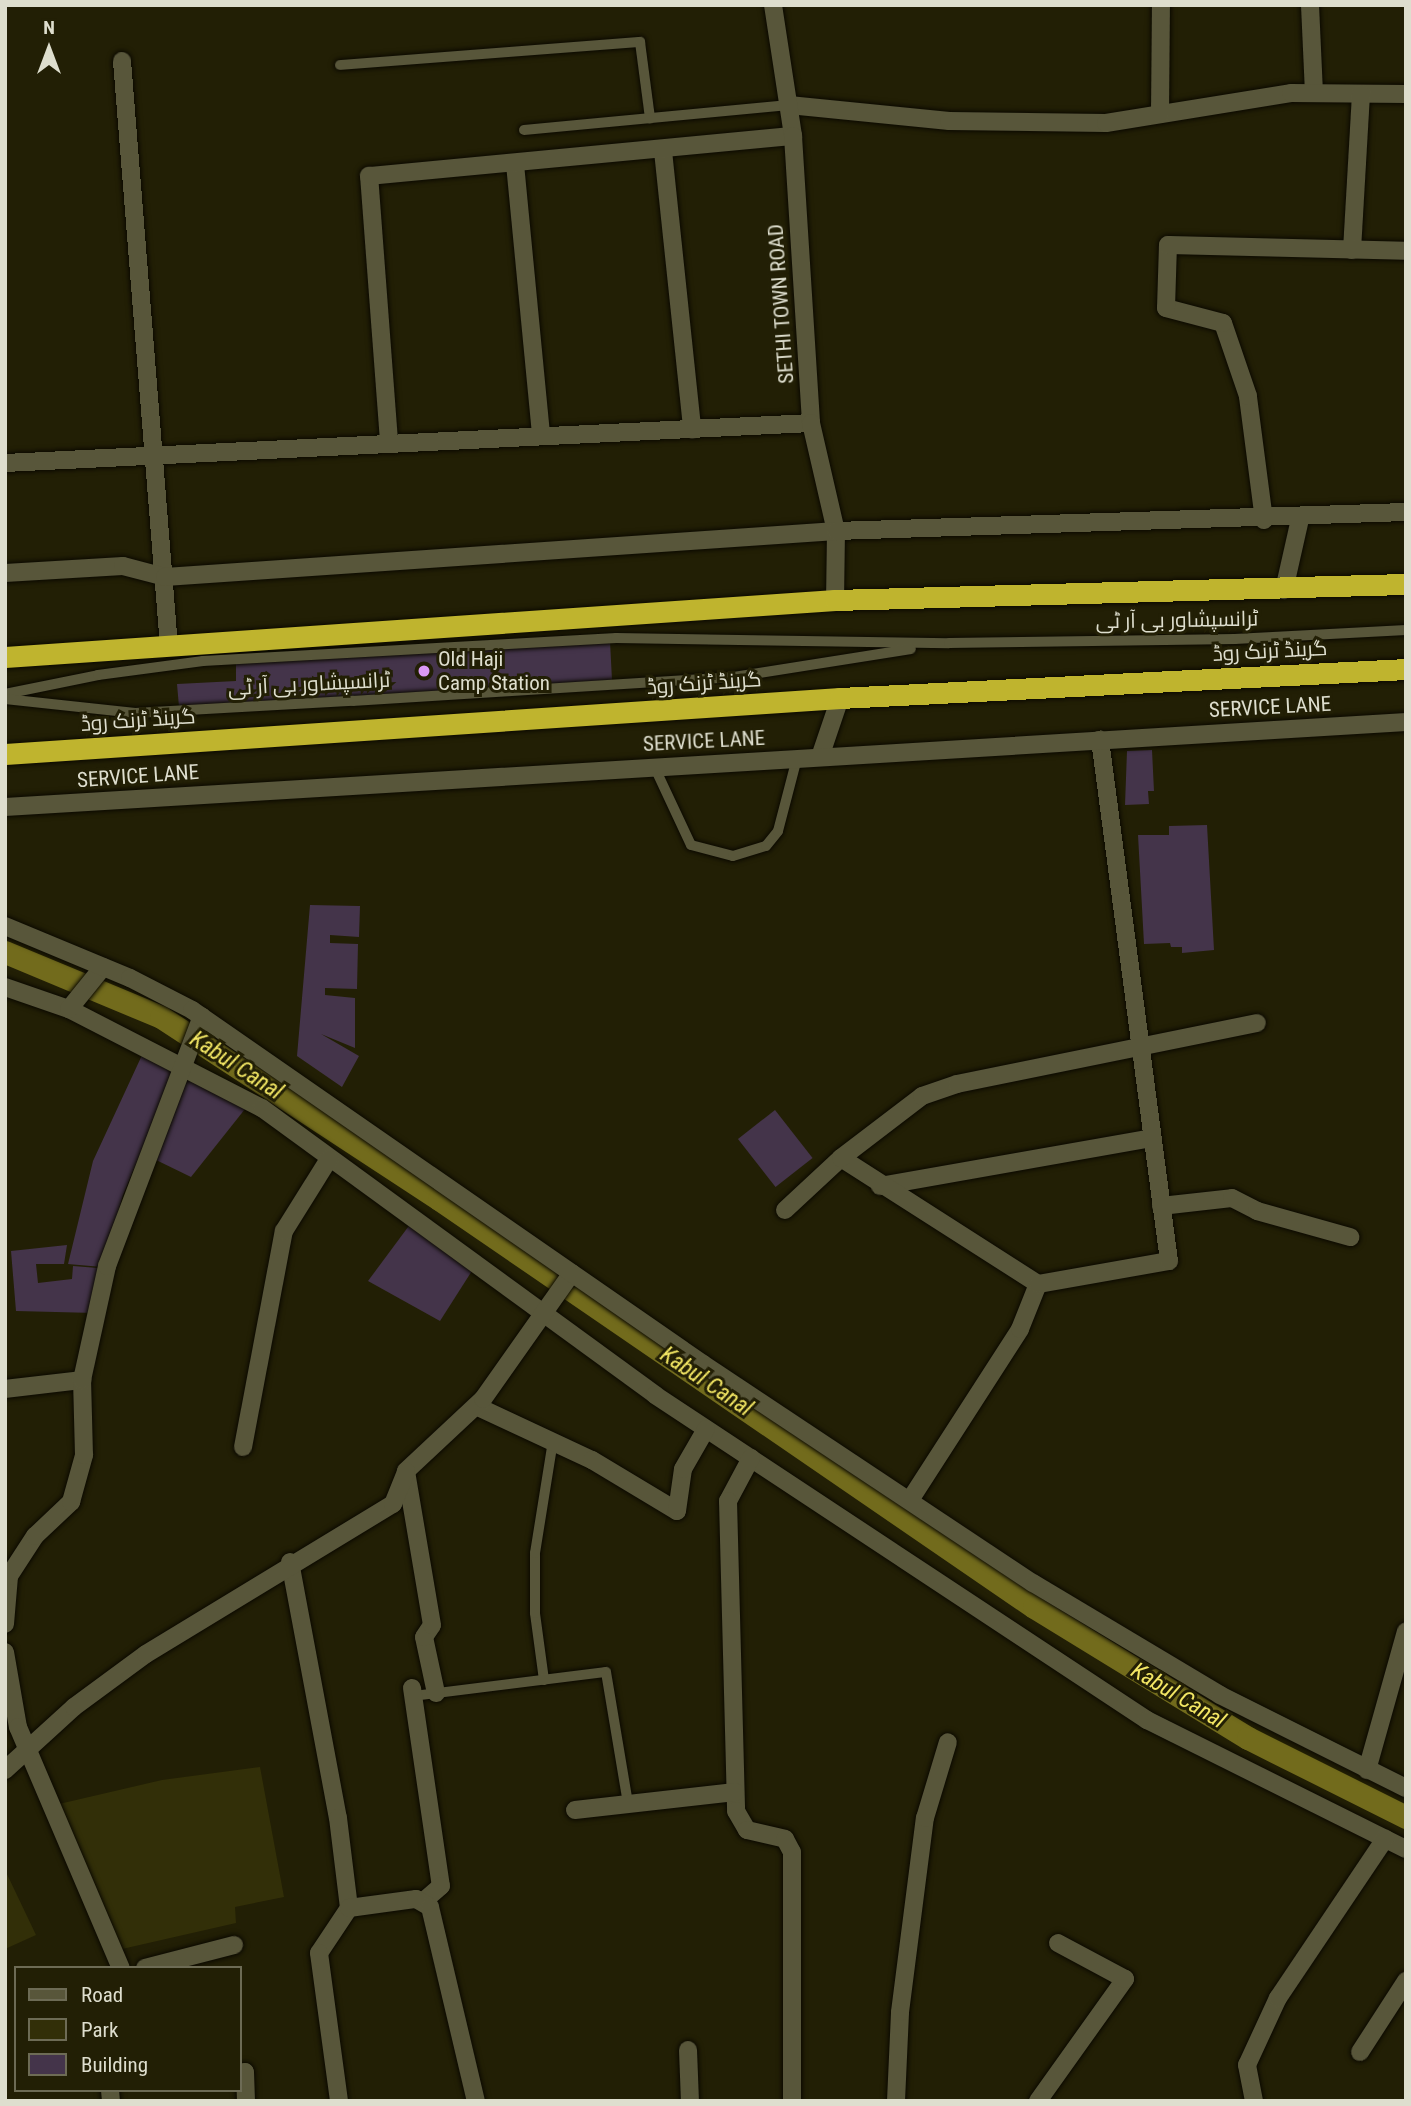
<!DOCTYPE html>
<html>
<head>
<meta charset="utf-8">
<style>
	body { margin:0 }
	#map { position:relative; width:1411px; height:2106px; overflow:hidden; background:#221f05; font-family:"Roboto Condensed",Cairo,sans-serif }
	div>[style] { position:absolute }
	.green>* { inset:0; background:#322f08 }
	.canal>* { height:23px; margin:-11.5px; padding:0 11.5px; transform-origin:11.5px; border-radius:11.5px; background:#726b1c }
	.building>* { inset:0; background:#44344a; transform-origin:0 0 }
	.roads { filter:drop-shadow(0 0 2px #0b0900) drop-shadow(0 0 2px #0b0900) }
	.lane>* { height:10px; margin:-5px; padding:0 5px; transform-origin:5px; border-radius:5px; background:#58563a }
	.street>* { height:18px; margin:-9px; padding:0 9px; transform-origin:9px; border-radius:9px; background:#58563a }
	.secondary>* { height:18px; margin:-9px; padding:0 9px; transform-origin:9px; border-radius:9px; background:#58563a }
	.highway>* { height:21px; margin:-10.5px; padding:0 10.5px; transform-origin:10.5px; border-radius:10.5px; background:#bfb42e }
	.dots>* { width:19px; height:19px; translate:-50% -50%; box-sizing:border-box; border:4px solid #221f05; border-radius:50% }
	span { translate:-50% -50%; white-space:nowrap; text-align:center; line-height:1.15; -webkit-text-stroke:6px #221f05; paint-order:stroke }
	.street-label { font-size:21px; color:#dedece }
	.poi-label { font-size:21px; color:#dedece }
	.left { translate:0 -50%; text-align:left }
	.water-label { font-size:23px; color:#f3e764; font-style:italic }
	.frame { position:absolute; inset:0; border:7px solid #dedece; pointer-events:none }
	.legend { position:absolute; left:14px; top:1966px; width:228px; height:126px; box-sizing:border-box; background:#221f05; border:2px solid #6d6b55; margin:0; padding:9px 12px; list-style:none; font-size:21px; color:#dedece }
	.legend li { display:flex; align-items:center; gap:14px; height:35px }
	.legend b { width:35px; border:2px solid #6d6b55 }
	.north { position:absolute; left:14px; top:14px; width:70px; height:70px; -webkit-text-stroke:5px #221f05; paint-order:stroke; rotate:0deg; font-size:19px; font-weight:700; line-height:28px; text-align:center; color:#dedece }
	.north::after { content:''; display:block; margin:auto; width:24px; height:32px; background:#dedece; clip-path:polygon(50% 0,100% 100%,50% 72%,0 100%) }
</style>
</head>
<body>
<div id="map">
	<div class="green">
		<i style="clip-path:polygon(260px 1767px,284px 1897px,235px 1907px,236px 1923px,122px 1949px,59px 1804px,162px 1780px)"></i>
		<i style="clip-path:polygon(5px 1870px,36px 1935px,5px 1949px)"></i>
	</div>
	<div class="canal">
		<i style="left:5px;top:952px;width:169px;rotate:22.6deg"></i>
		<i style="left:161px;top:1017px;width:332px;rotate:33.2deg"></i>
		<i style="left:439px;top:1199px;width:721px;rotate:34.44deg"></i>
		<i style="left:1034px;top:1607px;width:251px;rotate:31.5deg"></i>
		<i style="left:1248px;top:1738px;width:177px;rotate:26.6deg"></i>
	</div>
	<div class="building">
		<i style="clip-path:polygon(610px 641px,612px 680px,179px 707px,177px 684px,236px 681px,236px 662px)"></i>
		<i style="clip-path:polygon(1152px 750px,1154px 791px,1148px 791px,1149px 804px,1125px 805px,1127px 751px)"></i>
		<i style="clip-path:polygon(1207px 825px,1214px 950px,1182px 953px,1182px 947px,1171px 947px,1170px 943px,1144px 944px,1138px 835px,1169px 835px,1169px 826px)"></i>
		<i style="clip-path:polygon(310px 905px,360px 906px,359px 937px,330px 935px,330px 943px,358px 944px,357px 989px,325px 988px,325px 995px,355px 998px,355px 1048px,321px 1034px,359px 1056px,342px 1087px,297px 1056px)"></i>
		<i style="clip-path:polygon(143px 1053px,176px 1068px,123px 1195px,102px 1267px,68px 1264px,93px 1161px)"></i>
		<i style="clip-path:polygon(188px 1071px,249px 1104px,191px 1177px,152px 1158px)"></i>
		<i style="left:775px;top:1110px;width:61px;height:47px;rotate:52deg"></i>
		<i style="clip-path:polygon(414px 1219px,477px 1263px,440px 1321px,368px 1281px)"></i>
		<i style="clip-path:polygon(67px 1245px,64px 1264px,36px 1264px,38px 1283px,72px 1279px,73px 1266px,98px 1268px,95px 1313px,16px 1311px,11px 1251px)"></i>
	</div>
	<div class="roads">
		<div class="lane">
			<i style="left:340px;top:65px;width:301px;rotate:-4.4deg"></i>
			<i style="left:640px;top:42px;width:77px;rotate:82.5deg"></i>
			<i style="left:524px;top:130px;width:266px;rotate:-5.4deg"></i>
			<i style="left:5px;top:694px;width:95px;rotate:-11.5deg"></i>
			<i style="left:98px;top:675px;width:106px;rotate:-7.6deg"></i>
			<i style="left:203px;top:661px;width:414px;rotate:-3.2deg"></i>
			<i style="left:616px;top:638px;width:333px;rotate:0.9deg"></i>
			<i style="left:949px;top:643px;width:286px;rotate:-0.8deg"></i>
			<i style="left:1235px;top:639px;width:171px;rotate:-3deg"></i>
			<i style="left:5px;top:699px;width:131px;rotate:6.1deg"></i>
			<i style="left:135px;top:713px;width:218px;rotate:-3.2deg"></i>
			<i style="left:353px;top:701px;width:382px;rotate:-3.6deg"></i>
			<i style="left:734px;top:677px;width:179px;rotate:-9deg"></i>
			<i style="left:654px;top:766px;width:87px;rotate:64.9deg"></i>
			<i style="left:691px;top:845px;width:43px;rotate:14.7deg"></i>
			<i style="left:733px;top:856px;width:34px;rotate:-17deg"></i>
			<i style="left:766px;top:846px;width:19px;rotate:-51deg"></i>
			<i style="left:778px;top:831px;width:75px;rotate:-75.4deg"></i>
			<i style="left:544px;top:1680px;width:68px;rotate:-97.7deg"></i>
			<i style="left:535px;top:1613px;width:60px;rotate:-90deg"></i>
			<i style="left:535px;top:1553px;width:113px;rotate:-80.9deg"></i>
			<i style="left:413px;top:1696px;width:194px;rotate:-7.1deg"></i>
			<i style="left:606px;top:1672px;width:134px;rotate:80.5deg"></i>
		</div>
		<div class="street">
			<i style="left:1310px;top:5px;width:88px;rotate:87.4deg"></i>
			<i style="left:122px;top:61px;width:588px;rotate:85.41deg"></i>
			<i style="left:789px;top:105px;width:161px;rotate:5.7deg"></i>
			<i style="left:949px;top:121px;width:157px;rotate:0.7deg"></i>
			<i style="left:1106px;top:123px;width:187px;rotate:-9.2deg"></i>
			<i style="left:1291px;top:93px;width:115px;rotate:0.5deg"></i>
			<i style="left:1160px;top:114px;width:109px;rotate:-89.5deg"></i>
			<i style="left:663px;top:151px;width:280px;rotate:84deg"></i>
			<i style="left:515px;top:164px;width:271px;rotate:84.5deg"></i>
			<i style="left:1352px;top:250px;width:156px;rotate:-86.7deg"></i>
			<i style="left:389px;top:441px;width:266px;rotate:-94.3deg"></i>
			<i style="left:369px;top:176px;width:426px;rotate:-5.4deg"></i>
			<i style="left:5px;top:463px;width:807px;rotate:-2.84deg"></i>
			<i style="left:1264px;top:520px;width:125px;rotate:-97.4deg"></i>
			<i style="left:1248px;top:396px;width:77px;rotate:-108.9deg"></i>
			<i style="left:1223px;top:323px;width:59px;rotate:-165.3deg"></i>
			<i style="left:1166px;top:308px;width:63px;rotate:-88.2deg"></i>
			<i style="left:1168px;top:245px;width:238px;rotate:1.4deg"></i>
			<i style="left:1284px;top:590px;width:73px;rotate:-77.3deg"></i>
			<i style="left:5px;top:987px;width:68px;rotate:19deg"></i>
			<i style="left:69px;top:1009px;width:217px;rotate:27.2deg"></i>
			<i style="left:262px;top:1108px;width:487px;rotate:36.1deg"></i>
			<i style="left:655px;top:1395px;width:590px;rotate:33.45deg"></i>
			<i style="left:1147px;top:1720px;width:289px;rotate:26.5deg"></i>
			<i style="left:69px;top:1009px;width:54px;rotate:-51deg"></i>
			<i style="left:880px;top:1186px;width:276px;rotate:-10deg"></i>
			<i style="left:1161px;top:1206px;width:71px;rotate:-6.4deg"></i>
			<i style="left:1232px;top:1198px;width:28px;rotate:27deg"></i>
			<i style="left:1257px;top:1211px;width:97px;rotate:15.6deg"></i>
			<i style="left:785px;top:1210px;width:76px;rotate:-42.9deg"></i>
			<i style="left:1038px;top:1284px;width:234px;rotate:-147.4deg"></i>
			<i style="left:841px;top:1158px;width:102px;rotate:-37.4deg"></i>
			<i style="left:922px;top:1096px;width:37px;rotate:-19deg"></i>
			<i style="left:957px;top:1084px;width:306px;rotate:-11.5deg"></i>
			<i style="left:5px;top:1389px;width:78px;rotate:-6.7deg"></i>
			<i style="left:476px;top:1406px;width:128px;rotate:25deg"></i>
			<i style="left:592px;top:1460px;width:99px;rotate:31deg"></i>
			<i style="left:677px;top:1511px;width:42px;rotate:-81.9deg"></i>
			<i style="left:683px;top:1469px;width:46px;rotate:-60.1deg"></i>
			<i style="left:243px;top:1447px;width:220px;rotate:-79.3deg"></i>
			<i style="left:284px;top:1231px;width:85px;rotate:-58deg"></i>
			<i style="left:751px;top:1458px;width:49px;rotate:118.1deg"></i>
			<i style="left:728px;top:1501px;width:310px;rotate:88.5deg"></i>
			<i style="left:736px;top:1811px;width:22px;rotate:60deg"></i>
			<i style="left:747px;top:1830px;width:39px;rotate:13deg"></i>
			<i style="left:785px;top:1839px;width:15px;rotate:62deg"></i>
			<i style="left:792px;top:1852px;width:249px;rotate:90deg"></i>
			<i style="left:910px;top:1500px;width:203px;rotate:-57.2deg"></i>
			<i style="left:1020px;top:1329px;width:48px;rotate:-68.2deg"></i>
			<i style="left:1038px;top:1284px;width:133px;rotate:-10deg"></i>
			<i style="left:1169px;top:1261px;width:526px;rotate:-97.54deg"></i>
			<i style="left:290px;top:1562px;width:260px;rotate:79.4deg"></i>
			<i style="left:338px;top:1818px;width:91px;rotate:83deg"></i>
			<i style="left:349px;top:1908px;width:54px;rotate:123.7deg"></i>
			<i style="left:319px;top:1953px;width:149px;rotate:82.3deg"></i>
			<i style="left:5px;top:1624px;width:48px;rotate:-85.2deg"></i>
			<i style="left:9px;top:1576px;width:48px;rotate:-57deg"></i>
			<i style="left:35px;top:1536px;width:50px;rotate:-43.4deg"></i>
			<i style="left:71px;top:1502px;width:49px;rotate:-74.5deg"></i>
			<i style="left:84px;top:1455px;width:75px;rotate:-91.5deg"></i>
			<i style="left:82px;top:1380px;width:117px;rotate:-77.6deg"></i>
			<i style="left:107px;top:1266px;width:267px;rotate:-69.2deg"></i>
			<i style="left:5px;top:1652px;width:76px;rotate:80.2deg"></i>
			<i style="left:18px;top:1727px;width:262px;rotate:66.9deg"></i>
			<i style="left:412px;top:1688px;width:200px;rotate:81.7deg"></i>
			<i style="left:441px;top:1886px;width:21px;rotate:139deg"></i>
			<i style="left:436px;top:1693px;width:57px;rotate:-102.1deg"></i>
			<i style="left:424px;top:1637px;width:14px;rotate:-56deg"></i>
			<i style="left:432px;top:1625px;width:156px;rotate:-99.6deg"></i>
			<i style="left:406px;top:1471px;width:105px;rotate:-43.1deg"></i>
			<i style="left:483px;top:1399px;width:154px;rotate:-54.8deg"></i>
			<i style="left:5px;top:1770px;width:93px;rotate:-42.4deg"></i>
			<i style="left:74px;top:1707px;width:89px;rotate:-36.4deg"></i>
			<i style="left:146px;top:1654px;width:289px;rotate:-31.3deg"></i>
			<i style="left:393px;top:1504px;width:35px;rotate:-68deg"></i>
			<i style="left:1367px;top:1770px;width:144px;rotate:-74.3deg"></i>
			<i style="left:575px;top:1810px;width:161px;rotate:-6.4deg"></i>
			<i style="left:349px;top:1908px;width:68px;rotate:-7.7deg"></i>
			<i style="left:416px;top:1899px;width:16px;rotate:30deg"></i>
			<i style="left:430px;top:1907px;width:199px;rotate:76.7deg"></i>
			<i style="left:145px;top:1968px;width:92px;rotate:-14.5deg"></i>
			<i style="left:688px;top:2050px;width:51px;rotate:87.8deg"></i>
			<i style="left:1360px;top:2052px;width:85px;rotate:-57.1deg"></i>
			<i style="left:240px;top:2073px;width:5px;rotate:-11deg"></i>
			<i style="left:245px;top:2072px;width:29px;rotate:88deg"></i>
			<i style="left:110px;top:2090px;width:11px;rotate:85deg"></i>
			<i style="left:896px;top:2101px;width:89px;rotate:-87.4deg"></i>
			<i style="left:900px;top:2012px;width:196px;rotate:-82.7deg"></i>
			<i style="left:925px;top:1818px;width:79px;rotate:-73.2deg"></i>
			<i style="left:1038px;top:2101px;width:150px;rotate:-54.5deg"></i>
			<i style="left:1125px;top:1979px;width:76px;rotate:-151.8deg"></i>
			<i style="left:1254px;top:2101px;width:37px;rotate:-101deg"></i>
			<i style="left:1247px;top:2065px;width:74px;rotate:-65.2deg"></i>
			<i style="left:1278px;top:1998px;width:192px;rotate:-56.1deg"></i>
		</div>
		<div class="secondary">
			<i style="left:773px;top:5px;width:133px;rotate:81.3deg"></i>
			<i style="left:793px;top:136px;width:288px;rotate:86.4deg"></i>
			<i style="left:811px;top:423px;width:111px;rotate:77deg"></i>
			<i style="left:836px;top:531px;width:69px;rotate:90.8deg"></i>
			<i style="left:5px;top:573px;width:118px;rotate:-3.4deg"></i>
			<i style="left:123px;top:566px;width:43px;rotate:14.7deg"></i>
			<i style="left:165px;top:577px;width:673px;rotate:-3.92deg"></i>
			<i style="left:836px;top:531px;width:570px;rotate:-1.91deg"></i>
			<i style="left:820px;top:757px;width:62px;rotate:-71.3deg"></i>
			<i style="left:5px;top:807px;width:1404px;rotate:-3.47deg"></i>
			<i style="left:5px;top:926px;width:135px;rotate:22.6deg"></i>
			<i style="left:130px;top:978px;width:70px;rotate:27.3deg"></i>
			<i style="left:192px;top:1010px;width:622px;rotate:34.71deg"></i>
			<i style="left:703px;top:1364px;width:396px;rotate:33.6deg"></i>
			<i style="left:1033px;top:1583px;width:218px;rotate:30.9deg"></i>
			<i style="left:1220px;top:1695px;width:208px;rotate:26.6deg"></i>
		</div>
		<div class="highway">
			<i style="left:5px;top:657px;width:832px;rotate:-3.93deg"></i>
			<i style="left:835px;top:600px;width:571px;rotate:-1.61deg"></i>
			<i style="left:5px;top:754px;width:837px;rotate:-3.84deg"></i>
			<i style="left:840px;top:698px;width:567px;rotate:-2.93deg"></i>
		</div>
	</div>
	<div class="dots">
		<i style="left:424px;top:671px;background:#db99f5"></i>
	</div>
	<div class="street-label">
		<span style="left:781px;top:304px;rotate:-94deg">SETHI TOWN ROAD</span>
		<span style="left:1177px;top:620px;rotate:-1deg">ٹرانسپشاور بی آر ٹی</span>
		<span style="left:1270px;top:651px;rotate:-3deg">گرینڈ ٹرنک روڈ</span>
		<span style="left:704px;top:683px;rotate:-4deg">گرینڈ ٹرنک روڈ</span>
		<span style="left:309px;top:684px;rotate:-3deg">ٹرانسپشاور بی آر ٹی</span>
		<span style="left:1270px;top:707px;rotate:-3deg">SERVICE LANE</span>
		<span style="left:138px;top:720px;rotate:-4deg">گرینڈ ٹرنک روڈ</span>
		<span style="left:704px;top:741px;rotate:-3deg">SERVICE LANE</span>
		<span style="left:138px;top:776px;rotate:-4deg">SERVICE LANE</span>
	</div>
	<div class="poi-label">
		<span class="left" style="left:438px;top:671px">Old Haji<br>Camp Station</span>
	</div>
	<div class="water-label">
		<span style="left:236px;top:1066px;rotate:33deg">Kabul Canal</span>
		<span style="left:706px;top:1382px;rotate:34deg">Kabul Canal</span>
		<span style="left:1178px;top:1696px;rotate:31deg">Kabul Canal</span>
	</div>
	<div class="frame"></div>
	<ul class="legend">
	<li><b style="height:9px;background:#58563a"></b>Road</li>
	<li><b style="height:19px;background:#322f08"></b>Park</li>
	<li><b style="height:19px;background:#44344a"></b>Building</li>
	</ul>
	<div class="north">N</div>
</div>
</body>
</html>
